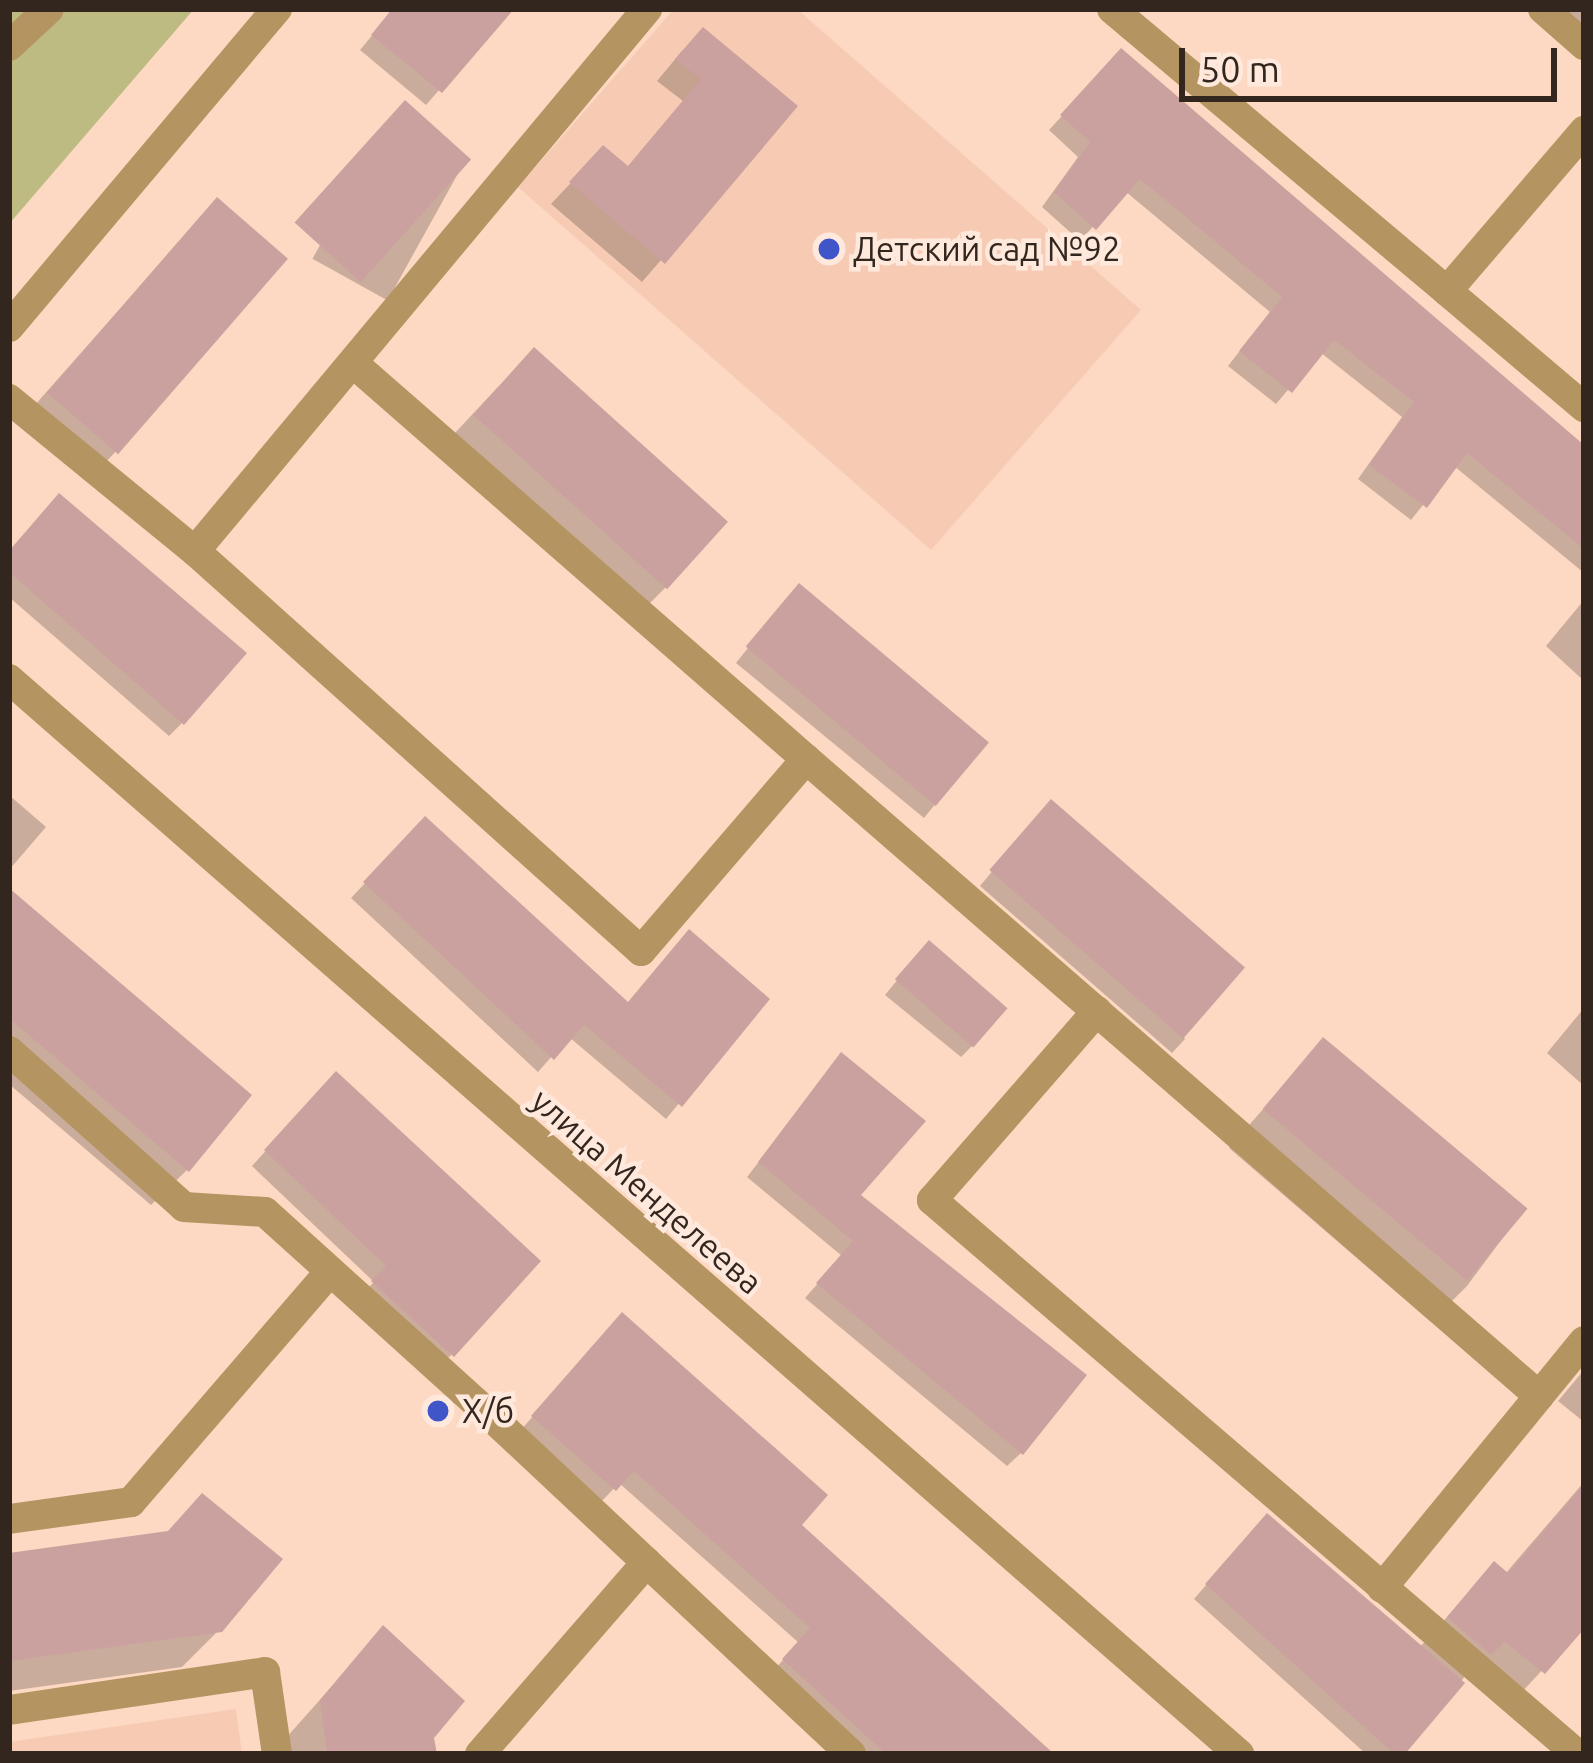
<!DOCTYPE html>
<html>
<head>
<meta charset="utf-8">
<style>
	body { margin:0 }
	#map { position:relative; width:1593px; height:1763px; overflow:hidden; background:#fdd8c3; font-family:Ubuntu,sans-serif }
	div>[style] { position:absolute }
	.built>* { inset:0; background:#f7cbb3 }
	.green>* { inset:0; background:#bdbb81 }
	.shadow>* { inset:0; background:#0003; transform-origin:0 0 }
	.building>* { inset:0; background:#caa19e; transform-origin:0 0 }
	.minor>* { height:30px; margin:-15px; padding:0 15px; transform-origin:15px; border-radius:15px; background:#b49460 }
	.dots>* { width:33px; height:33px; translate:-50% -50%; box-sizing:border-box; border:6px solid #ffe8dc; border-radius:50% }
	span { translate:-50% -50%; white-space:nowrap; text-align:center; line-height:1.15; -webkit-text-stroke:9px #ffe8dc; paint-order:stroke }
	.poi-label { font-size:33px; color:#33261e }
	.left { translate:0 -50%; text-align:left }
	.street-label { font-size:33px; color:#33261e }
	.frame { position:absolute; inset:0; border:12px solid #33261e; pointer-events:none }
	.scale { position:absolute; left:1179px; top:48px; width:378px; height:54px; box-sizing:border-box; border:6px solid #33261e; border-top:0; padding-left:15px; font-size:36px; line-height:42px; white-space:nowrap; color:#33261e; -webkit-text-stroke:9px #ffe8dc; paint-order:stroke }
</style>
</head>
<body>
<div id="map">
	<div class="built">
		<i style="clip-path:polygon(674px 9px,797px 9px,1141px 310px,931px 550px,518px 187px)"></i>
		<i style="clip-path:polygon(236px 1709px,242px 1754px,9px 1754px,9px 1742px)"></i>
	</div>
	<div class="green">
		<i style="clip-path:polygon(9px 9px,194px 9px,9px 224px)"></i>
	</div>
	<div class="shadow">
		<i style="clip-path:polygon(394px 9px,510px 9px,426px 105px,360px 50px)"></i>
		<i style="clip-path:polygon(1553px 9px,1584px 9px,1584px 35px)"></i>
		<i style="clip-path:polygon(682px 51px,794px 106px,642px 282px,551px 204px,583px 170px,626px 169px,683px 101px,657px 81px)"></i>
		<i style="clip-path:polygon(1108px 66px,1584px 449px,1584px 573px,1454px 466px,1411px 520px,1358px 479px,1402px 417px,1320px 352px,1276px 404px,1228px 366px,1270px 312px,1125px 191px,1080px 241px,1042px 207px,1078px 157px,1049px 130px)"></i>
		<i style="left:391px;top:117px;width:86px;height:162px;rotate:29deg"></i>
		<i style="clip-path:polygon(204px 214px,118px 449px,105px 463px,34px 406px)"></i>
		<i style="clip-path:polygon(498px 387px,669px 584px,633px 620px,438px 451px)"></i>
		<i style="clip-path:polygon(9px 553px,182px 723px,169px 736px,9px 597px)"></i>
		<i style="clip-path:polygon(786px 600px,986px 742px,924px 818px,736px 663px)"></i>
		<i style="clip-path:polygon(1584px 600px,1584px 681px,1546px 646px)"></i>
		<i style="clip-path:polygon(9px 795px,46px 827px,9px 870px)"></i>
		<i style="clip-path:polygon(1037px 817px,1185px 1039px,1172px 1053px,980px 886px)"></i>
		<i style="clip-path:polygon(425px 820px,627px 1005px,765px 999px,666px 1119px,569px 1037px,538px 1072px,351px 898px)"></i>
		<i style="clip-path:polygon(9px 955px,187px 1170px,151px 1205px,9px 1084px)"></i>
		<i style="clip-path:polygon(916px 957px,974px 1044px,961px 1057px,885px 995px)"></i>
		<i style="clip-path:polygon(1584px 1008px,1584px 1086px,1547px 1053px)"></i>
		<i style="clip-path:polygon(1323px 1041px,1525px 1208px,1467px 1286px,1431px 1322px,1229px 1148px)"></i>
		<i style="clip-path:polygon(841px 1056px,857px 1195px,1021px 1453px,1007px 1466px,805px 1298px,842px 1256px,747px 1177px)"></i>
		<i style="clip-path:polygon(323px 1088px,452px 1354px,438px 1368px,359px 1297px,374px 1282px,252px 1166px)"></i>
		<i style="clip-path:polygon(608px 1330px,798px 1525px,1050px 1754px,858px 1754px,770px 1674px,799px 1643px,619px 1483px,601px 1502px,520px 1431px)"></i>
		<i style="clip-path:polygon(1584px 1370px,1584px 1422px,1558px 1401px)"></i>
		<i style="clip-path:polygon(1584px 1482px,1584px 1625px,1507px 1708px,1466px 1675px,1401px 1754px,1366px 1754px,1194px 1599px,1253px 1531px,1419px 1648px,1494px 1565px,1505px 1574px)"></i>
		<i style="clip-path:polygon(9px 1556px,219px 1630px,182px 1667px,9px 1691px)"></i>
		<i style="clip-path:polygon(383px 1629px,431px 1737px,434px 1754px,287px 1754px,285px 1739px)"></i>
	</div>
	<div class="building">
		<i style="clip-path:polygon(392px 9px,514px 9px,442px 93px,371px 35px)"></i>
		<i style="clip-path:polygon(703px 27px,798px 106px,665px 264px,569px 182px,603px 145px,628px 166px,701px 79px,675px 59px)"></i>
		<i style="clip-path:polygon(1121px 48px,1584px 445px,1584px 549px,1467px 453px,1427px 508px,1369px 465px,1414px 402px,1334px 340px,1292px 393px,1239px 351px,1282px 297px,1140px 179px,1096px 230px,1054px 192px,1090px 142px,1060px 115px)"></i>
		<i style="left:405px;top:100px;width:89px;height:165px;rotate:42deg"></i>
		<i style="left:217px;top:197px;width:94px;height:259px;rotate:41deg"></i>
		<i style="left:534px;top:347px;width:261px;height:91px;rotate:42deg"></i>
		<i style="clip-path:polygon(59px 493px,247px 653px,184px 725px,9px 572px,9px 551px)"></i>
		<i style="left:799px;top:583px;width:248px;height:83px;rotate:40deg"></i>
		<i style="left:1051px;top:799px;width:257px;height:94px;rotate:41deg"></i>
		<i style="clip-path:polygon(425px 816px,628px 1002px,689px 929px,770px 999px,682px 1107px,584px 1025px,554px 1060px,363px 882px)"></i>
		<i style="clip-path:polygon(9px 888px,252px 1095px,189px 1172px,9px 1018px)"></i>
		<i style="left:929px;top:940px;width:104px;height:52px;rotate:41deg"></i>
		<i style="left:1323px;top:1037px;width:267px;height:94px;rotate:40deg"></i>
		<i style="clip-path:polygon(841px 1052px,926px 1121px,861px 1195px,1087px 1375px,1023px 1455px,816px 1283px,853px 1241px,758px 1162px)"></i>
		<i style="clip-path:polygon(336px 1071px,541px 1261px,454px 1357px,371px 1281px,386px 1266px,264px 1150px)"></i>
		<i style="clip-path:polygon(622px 1312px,828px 1495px,802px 1525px,1054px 1754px,886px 1754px,782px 1659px,810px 1628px,634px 1471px,616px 1491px,531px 1416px)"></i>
		<i style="clip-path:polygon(1584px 1484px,1584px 1629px,1545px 1674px,1505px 1642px,1491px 1655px,1447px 1617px,1494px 1561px,1508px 1573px)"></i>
		<i style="clip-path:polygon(202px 1493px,283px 1559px,222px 1632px,9px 1661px,9px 1553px,168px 1531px)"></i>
		<i style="clip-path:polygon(1267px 1513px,1465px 1683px,1405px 1754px,1394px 1754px,1205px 1584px)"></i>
		<i style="clip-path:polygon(383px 1625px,465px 1701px,434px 1738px,437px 1754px,327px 1754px,320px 1700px)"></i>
	</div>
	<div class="minor">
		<i style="left:1112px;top:9px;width:438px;rotate:40.1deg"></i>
		<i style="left:1447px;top:291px;width:211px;rotate:-49.4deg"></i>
		<i style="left:1543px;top:9px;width:55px;rotate:41.3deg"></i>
		<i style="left:9px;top:46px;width:54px;rotate:-42.8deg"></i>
		<i style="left:1447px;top:291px;width:180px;rotate:40.3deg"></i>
		<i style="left:9px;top:327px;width:416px;rotate:-49.9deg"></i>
		<i style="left:353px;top:363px;width:602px;rotate:41.16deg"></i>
		<i style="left:9px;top:399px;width:240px;rotate:39.3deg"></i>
		<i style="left:195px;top:551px;width:599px;rotate:41.89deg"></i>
		<i style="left:641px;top:951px;width:253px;rotate:-49.3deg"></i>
		<i style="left:806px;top:759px;width:971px;rotate:40.99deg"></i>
		<i style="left:1539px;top:1396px;width:71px;rotate:-50.7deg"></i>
		<i style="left:195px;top:551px;width:706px;rotate:-50.17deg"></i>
		<i style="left:9px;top:679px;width:1634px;rotate:41.15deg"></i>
		<i style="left:1097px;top:1011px;width:251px;rotate:131.1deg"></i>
		<i style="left:932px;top:1200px;width:850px;rotate:40.66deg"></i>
		<i style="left:9px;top:1051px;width:234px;rotate:41.7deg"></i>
		<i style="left:184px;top:1207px;width:81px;rotate:3.5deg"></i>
		<i style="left:265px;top:1212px;width:295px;rotate:42.1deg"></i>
		<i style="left:484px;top:1410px;width:503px;rotate:43.15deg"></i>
		<i style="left:9px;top:1519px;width:123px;rotate:-7.9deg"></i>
		<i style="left:131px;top:1502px;width:301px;rotate:-49.2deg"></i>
		<i style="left:1382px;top:1588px;width:248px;rotate:-50.7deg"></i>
		<i style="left:9px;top:1710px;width:259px;rotate:-8.4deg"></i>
		<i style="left:265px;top:1672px;width:83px;rotate:81.7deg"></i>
		<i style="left:480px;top:1754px;width:254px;rotate:-49deg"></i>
	</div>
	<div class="dots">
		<i style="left:829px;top:249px;background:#4055c8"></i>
		<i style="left:438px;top:1411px;background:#4055c8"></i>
	</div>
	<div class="poi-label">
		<span class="left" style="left:853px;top:249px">Детский сад №92</span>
		<span class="left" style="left:462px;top:1411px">Х/б</span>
	</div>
	<div class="street-label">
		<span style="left:647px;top:1191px;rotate:41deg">улица Менделеева</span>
	</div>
	<div class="frame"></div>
	<div class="scale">50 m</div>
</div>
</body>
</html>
